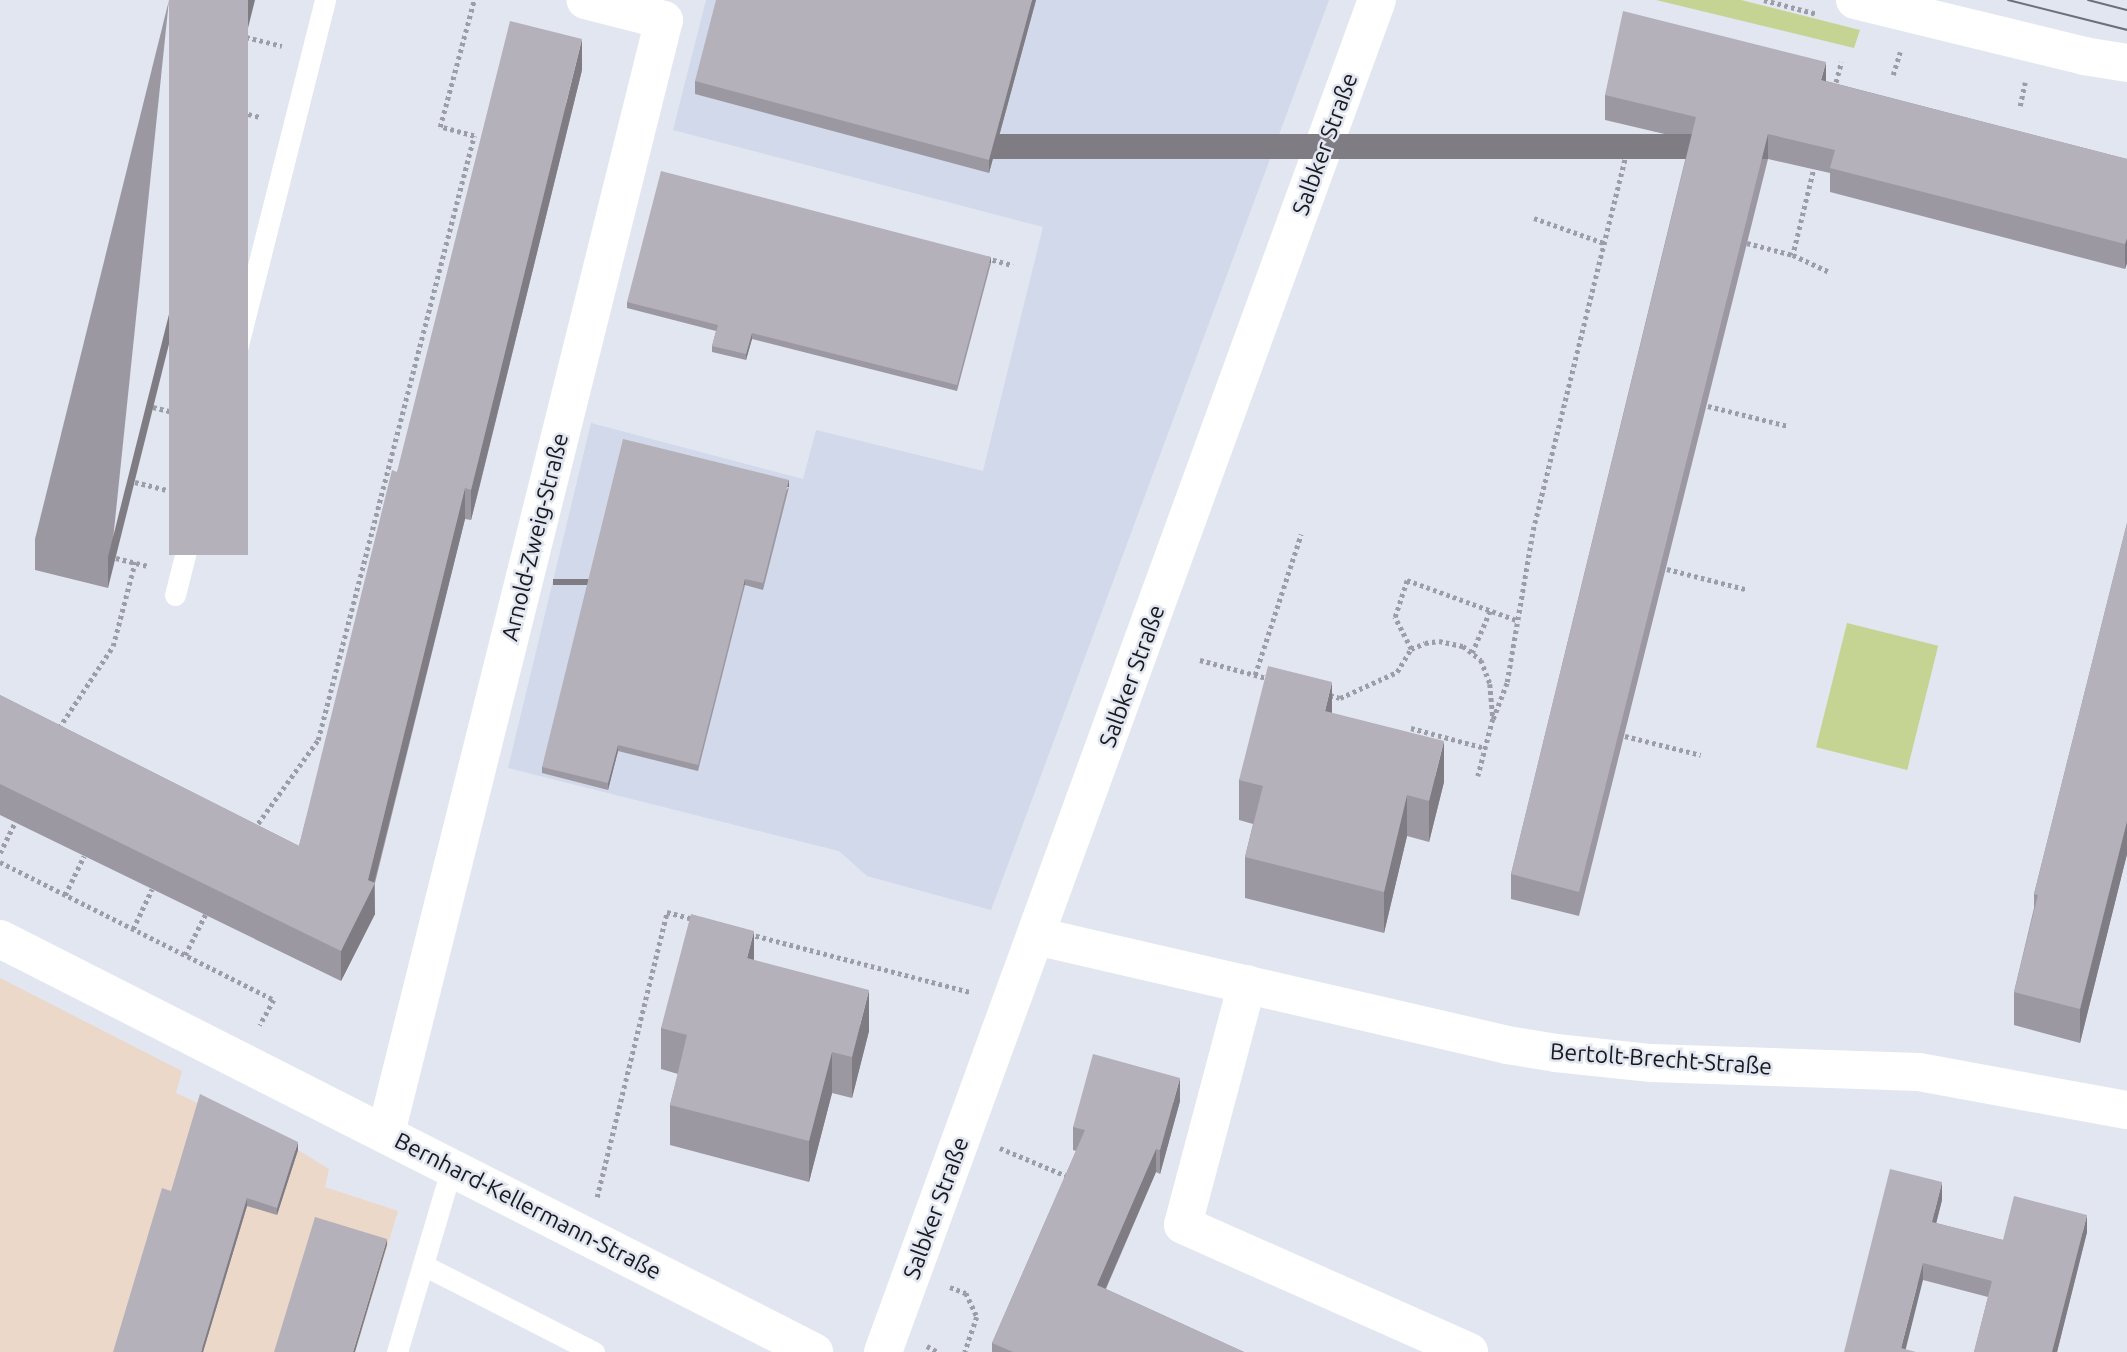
<!DOCTYPE html>
<html>
<head>
<meta charset="utf-8">
<style>
	body { margin:0 }
	#map { position:relative; width:2127px; height:1352px; overflow:hidden; background:#e2e6f1; font-family:Ubuntu,sans-serif }
	div>[style] { position:absolute }
	.built>* { inset:0; background:#d1d9ea }
	.education>* { inset:0; background:#ecd8c9 }
	.green>* { inset:0; background:#c5d393; transform-origin:0 0 }
	.path>* { height:4.5px; margin-top:-2.25px; transform-origin:0; background:repeating-linear-gradient(90deg,#9b9ea7 0 3.5px,transparent 0 7px) }
	.lane>* { height:21px; margin:-10.5px; padding:0 10.5px; transform-origin:10.5px; border-radius:10.5px; background:#fff }
	.street>* { height:38px; margin:-19px; padding:0 19px; transform-origin:19px; border-radius:19px; background:#fff }
	.secondary>* { height:38px; margin:-19px; padding:0 19px; transform-origin:19px; border-radius:19px; background:#fff }
	.tram>* { height:2px; margin:-1px; padding:0 1px; transform-origin:1px; border-radius:1px; background:#6e7077 }
	.wall>* { inset:0; background:#9c98a1 }
	.shaded-wall>* { inset:0; background:#7f7c83; transform-origin:0 0 }
	.building>* { inset:0; background:#b5b1bb; transform-origin:0 0 }
	span { translate:-50% -50%; white-space:nowrap; text-align:center; line-height:1.15; -webkit-text-stroke:5px #e2e6f1; paint-order:stroke }
	.street-label { font-size:23px; color:#18191d }
</style>
</head>
<body>
<div id="map">
	<div class="built">
		<i style="clip-path:polygon(706px 0,1329px 0,991px 910px,867px 876px,839px 851px,508px 768px,591px 423px,803px 479px,816px 430px,983px 471px,1043px 227px,673px 130px)"></i>
	</div>
	<div class="education">
		<i style="clip-path:polygon(0 978px,182px 1071px,176px 1093px,298px 1150px,329px 1169px,325px 1187px,398px 1211px,355px 1352px,0 1352px)"></i>
	</div>
	<div class="green">
		<i style="clip-path:polygon(1656px 0,1741px 0,1860px 30px,1854px 48px)"></i>
		<i style="left:1847px;top:623px;width:94px;height:128px;rotate:14deg"></i>
	</div>
	<div class="path">
		<i style="left:1764px;top:0;width:55px;rotate:14.8deg"></i>
		<i style="left:246px;top:37px;width:37px;rotate:14deg"></i>
		<i style="left:1893px;top:75px;width:24px;rotate:-73deg"></i>
		<i style="left:1834px;top:89px;width:28px;rotate:-75deg"></i>
		<i style="left:2020px;top:106px;width:24px;rotate:-78deg"></i>
		<i style="left:228px;top:109px;width:34px;rotate:14deg"></i>
		<i style="left:1815px;top:165px;width:93px;rotate:103.7deg"></i>
		<i style="left:1793px;top:255px;width:40px;rotate:25deg"></i>
		<i style="left:209px;top:183px;width:37px;rotate:16deg"></i>
		<i style="left:1534px;top:218px;width:74px;rotate:19.7deg"></i>
		<i style="left:1747px;top:243px;width:48px;rotate:14.6deg"></i>
		<i style="left:986px;top:258px;width:28px;rotate:15deg"></i>
		<i style="left:190px;top:259px;width:34px;rotate:14deg"></i>
		<i style="left:172px;top:333px;width:34px;rotate:14deg"></i>
		<i style="left:1708px;top:406px;width:82px;rotate:14deg"></i>
		<i style="left:153px;top:407px;width:34px;rotate:14deg"></i>
		<i style="left:135px;top:482px;width:34px;rotate:14deg"></i>
		<i style="left:116px;top:558px;width:34px;rotate:14deg"></i>
		<i style="left:1667px;top:569px;width:81px;rotate:14.4deg"></i>
		<i style="left:1411px;top:649px;width:36px;rotate:-117deg"></i>
		<i style="left:1395px;top:617px;width:39px;rotate:-72deg"></i>
		<i style="left:1407px;top:580px;width:119px;rotate:20.1deg"></i>
		<i style="left:1472px;top:653px;width:46px;rotate:-66.8deg"></i>
		<i style="left:1200px;top:660px;width:73px;rotate:15.2deg"></i>
		<i style="left:1255px;top:675px;width:148px;rotate:-71.9deg"></i>
		<i style="left:1330px;top:695px;width:10px;rotate:17deg"></i>
		<i style="left:1340px;top:698px;width:63px;rotate:-24.5deg"></i>
		<i style="left:1397px;top:672px;width:27px;rotate:-59deg"></i>
		<i style="left:1411px;top:649px;width:15px;rotate:-23deg"></i>
		<i style="left:1425px;top:643px;width:14px;rotate:-8deg"></i>
		<i style="left:1439px;top:641px;width:25px;rotate:12deg"></i>
		<i style="left:1463px;top:646px;width:23px;rotate:38deg"></i>
		<i style="left:1481px;top:660px;width:26px;rotate:69deg"></i>
		<i style="left:1490px;top:684px;width:35px;rotate:85deg"></i>
		<i style="left:1493px;top:719px;width:59px;rotate:104.7deg"></i>
		<i style="left:1493px;top:719px;width:40px;rotate:-69deg"></i>
		<i style="left:1507px;top:682px;width:154px;rotate:-80.3deg"></i>
		<i style="left:1533px;top:530px;width:404px;rotate:-76.1deg"></i>
		<i style="left:59px;top:728px;width:98px;rotate:-56.6deg"></i>
		<i style="left:113px;top:646px;width:87px;rotate:-75.3deg"></i>
		<i style="left:1411px;top:728px;width:77px;rotate:15.1deg"></i>
		<i style="left:1625px;top:736px;width:78px;rotate:14deg"></i>
		<i style="left:254px;top:829px;width:110px;rotate:-54.3deg"></i>
		<i style="left:318px;top:740px;width:624px;rotate:-75.52deg"></i>
		<i style="left:474px;top:136px;width:35px;rotate:-165deg"></i>
		<i style="left:440px;top:127px;width:131px;rotate:-75deg"></i>
		<i style="left:0;top:853px;width:34px;rotate:-64deg"></i>
		<i style="left:0;top:862px;width:307px;rotate:26.7deg"></i>
		<i style="left:274px;top:1000px;width:29px;rotate:119deg"></i>
		<i style="left:65px;top:895px;width:43px;rotate:-64deg"></i>
		<i style="left:133px;top:929px;width:44px;rotate:-64.6deg"></i>
		<i style="left:749px;top:934px;width:228px;rotate:14.7deg"></i>
		<i style="left:185px;top:955px;width:45px;rotate:-63.4deg"></i>
		<i style="left:1000px;top:1148px;width:75px;rotate:22.8deg"></i>
		<i style="left:597px;top:1197px;width:293px;rotate:-76.2deg"></i>
		<i style="left:667px;top:912px;width:27px;rotate:15deg"></i>
		<i style="left:950px;top:1287px;width:17px;rotate:21deg"></i>
		<i style="left:966px;top:1293px;width:26px;rotate:65deg"></i>
		<i style="left:977px;top:1317px;width:37px;rotate:109deg"></i>
		<i style="left:927px;top:1346px;width:13px;rotate:29deg"></i>
	</div>
	<div class="lane">
		<i style="left:175px;top:595px;width:614px;rotate:-75.85deg"></i>
		<i style="left:423px;top:1265px;width:192px;rotate:27deg"></i>
		<i style="left:397px;top:1352px;width:194px;rotate:-73.5deg"></i>
	</div>
	<div class="street">
		<i style="left:1036px;top:936px;width:483px;rotate:13deg"></i>
		<i style="left:1507px;top:1045px;width:50px;rotate:9.3deg"></i>
		<i style="left:1556px;top:1053px;width:96px;rotate:6deg"></i>
		<i style="left:1651px;top:1063px;width:268px;rotate:1.9deg"></i>
		<i style="left:1919px;top:1072px;width:211px;rotate:10.4deg"></i>
		<i style="left:0;top:939px;width:913px;rotate:26.9deg"></i>
		<i style="left:1247px;top:984px;width:249px;rotate:104.9deg"></i>
		<i style="left:1183px;top:1225px;width:313px;rotate:23.9deg"></i>
		<i style="left:386px;top:1133px;width:1147px;rotate:-75.98deg"></i>
		<i style="left:664px;top:20px;width:81px;rotate:-165.8deg"></i>
		<i style="left:883px;top:1352px;width:1439px;rotate:-69.93deg"></i>
	</div>
	<div class="secondary">
		<i style="left:1855px;top:0;width:236px;rotate:13.7deg"></i>
		<i style="left:2084px;top:56px;width:44px;rotate:9.2deg"></i>
	</div>
	<div class="tram">
		<i style="left:2008px;top:0;width:123px;rotate:14.1deg"></i>
		<i style="left:2088px;top:0;width:40px;rotate:14.4deg"></i>
	</div>
	<div class="wall">
		<i style="clip-path:polygon(169px 0,108px 588px,35px 570px,35px 539px)"></i>
		<i style="clip-path:polygon(1036px 0,989px 173px,695px 94px,695px 81px)"></i>
		<i style="clip-path:polygon(582px 70px,479px 489px,471px 520px,465px 519px,375px 883px,375px 914px,341px 981px,0 815px,0 695px,299px 846px,397px 472px)"></i>
		<i style="clip-path:polygon(1826px 81px,2127px 159px,2127px 263px,2125px 269px,1830px 192px,1830px 173px,1768px 159px,1579px 916px,1511px 899px,1511px 874px,1690px 140px,1605px 120px,1605px 95px)"></i>
		<i style="clip-path:polygon(991px 263px,957px 391px,752px 339px,746px 360px,712px 352px,712px 346px,716px 331px,627px 308px,627px 302px)"></i>
		<i style="clip-path:polygon(789px 487px,763px 590px,745px 585px,698px 771px,618px 751px,608px 790px,542px 773px,542px 767px)"></i>
		<i style="clip-path:polygon(2127px 523px,2127px 854px,2080px 1043px,2014px 1025px,2014px 992px,2034px 908px,2034px 894px)"></i>
		<i style="clip-path:polygon(1332px 713px,1444px 782px,1429px 842px,1407px 836px,1384px 933px,1245px 898px,1245px 857px,1253px 824px,1239px 820px,1239px 780px)"></i>
		<i style="clip-path:polygon(754px 960px,869px 1031px,852px 1098px,832px 1093px,809px 1182px,670px 1145px,670px 1105px,678px 1074px,661px 1069px,661px 1028px)"></i>
		<i style="clip-path:polygon(1180px 1101px,1160px 1174px,1156px 1172px,1106px 1289px,1244px 1352px,992px 1352px,992px 1343px,1076px 1151px,1073px 1150px,1073px 1127px)"></i>
		<i style="clip-path:polygon(298px 1150px,277px 1215px,247px 1206px,203px 1352px,171px 1191px)"></i>
		<i style="clip-path:polygon(1942px 1200px,1936px 1223px,2003px 1240px,2087px 1232px,2057px 1352px,1974px 1352px,1988px 1297px,1923px 1280px,1844px 1352px)"></i>
	</div>
	<div class="shaded-wall">
		<i style="clip-path:polygon(248px 0,255px 0,108px 588px,108px 557px)"></i>
		<i style="clip-path:polygon(1032px 0,1036px 0,989px 173px,989px 160px)"></i>
		<i style="clip-path:polygon(582px 39px,582px 70px,471px 520px,471px 490px)"></i>
		<i style="clip-path:polygon(1826px 62px,1826px 86px,1821px 80px)"></i>
		<i style="left:1768px;top:134px;width:25px;height:781px;rotate:90deg"></i>
		<i style="clip-path:polygon(2127px 238px,2127px 263px,2125px 269px,2125px 244px)"></i>
		<i style="left:991px;top:257px;width:6px;height:132px;rotate:90deg"></i>
		<i style="clip-path:polygon(752px 333px,752px 339px,746px 360px,746px 354px)"></i>
		<i style="left:789px;top:480px;width:7px;height:106px;rotate:90deg"></i>
		<i style="clip-path:polygon(465px 488px,465px 519px,374px 883px,375px 914px,341px 981px,341px 951px,368px 880px)"></i>
		<i style="left:745px;top:579px;width:6px;height:192px;rotate:90deg"></i>
		<i style="clip-path:polygon(1332px 682px,1332px 723px,1325px 711px)"></i>
		<i style="clip-path:polygon(1444px 741px,1444px 782px,1429px 842px,1429px 801px)"></i>
		<i style="clip-path:polygon(618px 745px,618px 751px,608px 790px,608px 783px)"></i>
		<i style="clip-path:polygon(1407px 795px,1407px 836px,1384px 933px,1384px 892px)"></i>
		<i style="clip-path:polygon(2127px 821px,2127px 854px,2080px 1043px,2080px 1009px)"></i>
		<i style="clip-path:polygon(754px 931px,754px 972px,747px 958px)"></i>
		<i style="clip-path:polygon(869px 990px,869px 1031px,852px 1098px,852px 1057px)"></i>
		<i style="clip-path:polygon(832px 1052px,832px 1093px,809px 1182px,809px 1141px)"></i>
		<i style="clip-path:polygon(1180px 1078px,1180px 1101px,1160px 1174px,1160px 1150px)"></i>
		<i style="clip-path:polygon(298px 1142px,298px 1150px,277px 1215px,277px 1208px)"></i>
		<i style="clip-path:polygon(1156px 1149px,1156px 1172px,1097px 1308px,1097px 1285px)"></i>
		<i style="clip-path:polygon(1942px 1182px,1942px 1200px,1932px 1240px,1932px 1222px)"></i>
		<i style="clip-path:polygon(247px 1198px,247px 1206px,203px 1352px,201px 1352px)"></i>
		<i style="clip-path:polygon(2087px 1215px,2087px 1232px,2057px 1352px,2052px 1352px)"></i>
		<i style="clip-path:polygon(387px 1239px,387px 1245px,355px 1352px,353px 1352px)"></i>
		<i style="clip-path:polygon(1923px 1263px,1923px 1280px,1905px 1352px,1901px 1348px)"></i>
	</div>
	<div class="building">
		<i style="left:169px;top:0;width:79px;height:555px"></i>
		<i style="clip-path:polygon(716px 0,1032px 0,989px 160px,695px 81px)"></i>
		<i style="clip-path:polygon(1623px 11px,1826px 62px,1821px 80px,2127px 159px,2127px 238px,2125px 244px,1830px 168px,1835px 150px,1768px 134px,1579px 892px,1511px 874px,1696px 117px,1605px 95px)"></i>
		<i style="clip-path:polygon(510px 21px,582px 39px,479px 458px,471px 490px,465px 488px,368px 880px,375px 883px,341px 951px,0 784px,0 695px,299px 846px,392px 470px,397px 472px)"></i>
		<i style="clip-path:polygon(661px 171px,991px 257px,957px 385px,752px 333px,746px 354px,712px 346px,718px 325px,627px 302px)"></i>
		<i style="clip-path:polygon(623px 439px,789px 480px,763px 583px,745px 579px,698px 765px,618px 745px,608px 783px,542px 767px)"></i>
		<i style="clip-path:polygon(2127px 523px,2127px 821px,2080px 1009px,2014px 992px,2038px 895px,2034px 894px)"></i>
		<i style="clip-path:polygon(1268px 666px,1332px 682px,1325px 711px,1444px 741px,1429px 801px,1407px 795px,1384px 892px,1245px 857px,1263px 786px,1239px 780px)"></i>
		<i style="clip-path:polygon(691px 914px,754px 931px,747px 958px,869px 990px,852px 1057px,832px 1052px,809px 1141px,670px 1105px,687px 1035px,661px 1028px)"></i>
		<i style="clip-path:polygon(1093px 1054px,1180px 1078px,1160px 1150px,1156px 1149px,1097px 1285px,1244px 1352px,1013px 1352px,992px 1343px,1085px 1130px,1073px 1127px)"></i>
		<i style="clip-path:polygon(200px 1094px,298px 1142px,277px 1208px,247px 1198px,201px 1352px,113px 1352px,162px 1188px,171px 1191px)"></i>
		<i style="clip-path:polygon(1890px 1169px,1942px 1182px,1932px 1222px,2003px 1240px,2014px 1196px,2087px 1215px,2052px 1352px,1974px 1352px,1992px 1281px,1923px 1263px,1901px 1348px,1916px 1352px,1844px 1352px)"></i>
		<i style="clip-path:polygon(315px 1217px,387px 1239px,353px 1352px,274px 1352px)"></i>
	</div>
	<div class="street-label">
		<span style="left:1325px;top:144px;rotate:-70deg">Salbker Straße</span>
		<span style="left:535px;top:537px;rotate:-76deg">Arnold-Zweig-Straße</span>
		<span style="left:1132px;top:676px;rotate:-70deg">Salbker Straße</span>
		<span style="left:1661px;top:1059px;rotate:4deg">Bertolt-Brecht-Straße</span>
		<span style="left:528px;top:1206px;rotate:27deg">Bernhard-Kellermann-Straße</span>
		<span style="left:936px;top:1208px;rotate:-70deg">Salbker Straße</span>
	</div>
</div>
</body>
</html>
